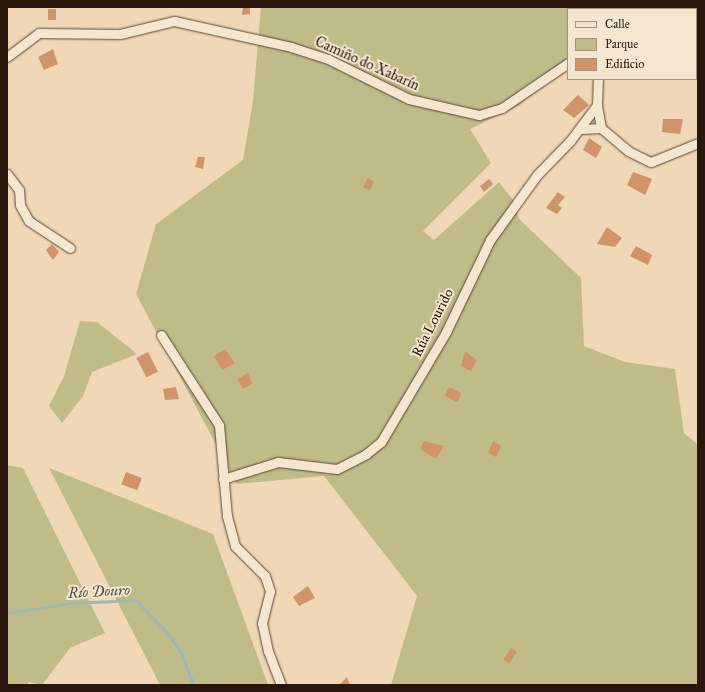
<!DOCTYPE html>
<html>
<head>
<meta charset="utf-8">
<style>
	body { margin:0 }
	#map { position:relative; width:705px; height:692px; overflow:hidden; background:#f0d8b6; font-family:"IM FELL Great Primer",serif }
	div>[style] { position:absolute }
	.green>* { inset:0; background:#c0bc89 }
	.stream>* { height:2.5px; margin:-1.25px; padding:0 1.25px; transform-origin:1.25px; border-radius:1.25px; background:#9db8b7 }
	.building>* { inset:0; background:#d19369; transform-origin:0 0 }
	.roads { filter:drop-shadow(0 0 1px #5b4637) drop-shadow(0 0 1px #5b4637) }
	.minor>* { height:9px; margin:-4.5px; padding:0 4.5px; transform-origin:4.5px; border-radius:4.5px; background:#f5e6d0 }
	span { translate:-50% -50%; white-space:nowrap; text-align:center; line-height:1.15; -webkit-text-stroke:4px #f5e6d0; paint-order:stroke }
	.street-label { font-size:14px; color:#29160d }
	.water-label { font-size:15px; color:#524f48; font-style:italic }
	.frame { position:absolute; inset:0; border:8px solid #29160d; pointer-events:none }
	.legend { position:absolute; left:567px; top:8px; width:130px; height:72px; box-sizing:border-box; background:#f5e6d0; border:1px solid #a39382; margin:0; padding:5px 7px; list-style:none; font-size:12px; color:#29160d }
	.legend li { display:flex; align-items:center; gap:8px; height:20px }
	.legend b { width:20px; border:1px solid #a39382 }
</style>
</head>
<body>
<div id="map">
	<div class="green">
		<i style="clip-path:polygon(261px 7px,568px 7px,568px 66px,518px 106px,470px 129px,491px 163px,423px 231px,434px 240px,499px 182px,514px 201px,519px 219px,581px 278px,584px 346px,625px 362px,675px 369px,684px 433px,698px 445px,698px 685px,391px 685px,417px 596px,324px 476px,237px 484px,136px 294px,156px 224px,243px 160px,253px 101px)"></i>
		<i style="clip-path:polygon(80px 321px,97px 322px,137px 354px,92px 372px,83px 396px,62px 423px,49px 406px,64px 376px)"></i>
		<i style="clip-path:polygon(7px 465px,23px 468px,105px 633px,70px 648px,42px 685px,29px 682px,27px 685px,7px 685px)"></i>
		<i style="clip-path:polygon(49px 468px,213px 534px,268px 685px,160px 685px)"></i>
	</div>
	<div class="stream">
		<i style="left:7px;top:613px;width:65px;rotate:-8.9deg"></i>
		<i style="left:71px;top:603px;width:65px;rotate:-2.6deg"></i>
		<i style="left:136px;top:600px;width:46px;rotate:45.9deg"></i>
		<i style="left:168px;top:633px;width:25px;rotate:56deg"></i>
		<i style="left:182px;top:654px;width:33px;rotate:69deg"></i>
	</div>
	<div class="building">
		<i style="clip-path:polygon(243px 7px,250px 7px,250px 14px,242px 15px)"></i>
		<i style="left:48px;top:9px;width:8px;height:11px"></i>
		<i style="clip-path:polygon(53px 49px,58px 64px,44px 70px,38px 57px)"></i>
		<i style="clip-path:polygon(578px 95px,589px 105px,574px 118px,563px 110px)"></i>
		<i style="clip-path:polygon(663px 119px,683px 119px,680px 134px,662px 132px)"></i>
		<i style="clip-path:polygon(589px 138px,602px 147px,596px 158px,583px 150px)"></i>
		<i style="clip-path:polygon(198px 157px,205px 157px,203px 169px,195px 167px)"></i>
		<i style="clip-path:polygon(633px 172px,652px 179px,645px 195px,627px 185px)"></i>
		<i style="clip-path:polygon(368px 178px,374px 182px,370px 190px,363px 187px)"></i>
		<i style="clip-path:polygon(489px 179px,493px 184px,484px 192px,480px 186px)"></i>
		<i style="clip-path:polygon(558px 192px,565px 197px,558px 205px,562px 208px,557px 214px,546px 208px)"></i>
		<i style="clip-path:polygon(607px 227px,622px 238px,615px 247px,597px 244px)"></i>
		<i style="clip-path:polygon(52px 244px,59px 252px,53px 260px,46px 250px)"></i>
		<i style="clip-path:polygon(636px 246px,652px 255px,648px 265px,630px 256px)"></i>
		<i style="clip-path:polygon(225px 349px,235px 363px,222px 370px,214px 356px)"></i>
		<i style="clip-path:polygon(465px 351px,477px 360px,471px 371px,461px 366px)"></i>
		<i style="left:148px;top:352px;width:22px;height:13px;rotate:63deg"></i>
		<i style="clip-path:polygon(248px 373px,252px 384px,243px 389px,237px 379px)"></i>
		<i style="clip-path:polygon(176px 387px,179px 399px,165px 400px,163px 389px)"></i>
		<i style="left:449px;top:387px;width:14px;height:10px;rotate:25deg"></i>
		<i style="clip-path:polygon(424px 441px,444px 446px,436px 459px,420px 449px)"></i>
		<i style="clip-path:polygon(493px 441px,501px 446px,496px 457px,488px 453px)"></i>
		<i style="left:126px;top:472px;width:17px;height:13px;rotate:21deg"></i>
		<i style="clip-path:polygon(308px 586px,315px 598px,299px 606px,293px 597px)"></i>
		<i style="left:511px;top:648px;width:7px;height:14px;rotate:34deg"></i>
		<i style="clip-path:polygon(347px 677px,350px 685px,339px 685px)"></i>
	</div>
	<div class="roads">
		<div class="minor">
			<i style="left:639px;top:9px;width:3px;rotate:-45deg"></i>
			<i style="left:7px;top:57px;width:40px;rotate:-37deg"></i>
			<i style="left:39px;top:33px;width:81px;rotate:0.7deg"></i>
			<i style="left:120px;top:34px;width:56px;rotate:-13.5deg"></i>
			<i style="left:174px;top:21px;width:120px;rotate:12.5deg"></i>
			<i style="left:291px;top:47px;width:39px;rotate:18deg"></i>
			<i style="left:328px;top:59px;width:90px;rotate:26.3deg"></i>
			<i style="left:409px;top:99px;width:72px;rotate:12.9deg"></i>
			<i style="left:479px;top:115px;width:24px;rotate:-17deg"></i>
			<i style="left:502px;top:108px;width:80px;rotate:-34.3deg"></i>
			<i style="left:601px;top:128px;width:35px;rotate:40deg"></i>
			<i style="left:628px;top:151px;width:25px;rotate:26deg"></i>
			<i style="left:651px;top:162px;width:51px;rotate:-22deg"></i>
			<i style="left:580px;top:129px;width:21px;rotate:-3deg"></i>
			<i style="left:601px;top:128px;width:23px;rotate:-100deg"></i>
			<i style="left:7px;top:174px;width:20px;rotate:53deg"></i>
			<i style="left:19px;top:190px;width:15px;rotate:86deg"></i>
			<i style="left:20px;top:205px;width:18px;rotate:61deg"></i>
			<i style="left:29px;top:221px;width:49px;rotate:33.4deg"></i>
			<i style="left:161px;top:335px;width:107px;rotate:57.2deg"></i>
			<i style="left:219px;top:425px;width:91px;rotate:85deg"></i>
			<i style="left:227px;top:516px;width:31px;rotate:75deg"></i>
			<i style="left:235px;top:546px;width:42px;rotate:45deg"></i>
			<i style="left:265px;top:576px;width:16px;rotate:72deg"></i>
			<i style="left:270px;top:591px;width:33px;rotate:104deg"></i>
			<i style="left:262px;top:623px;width:29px;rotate:78deg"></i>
			<i style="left:268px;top:651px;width:36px;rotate:69deg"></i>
			<i style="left:223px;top:479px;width:58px;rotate:-17.2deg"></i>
			<i style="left:278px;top:462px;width:59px;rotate:6.8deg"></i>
			<i style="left:337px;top:469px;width:33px;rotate:-27deg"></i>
			<i style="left:366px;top:454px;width:19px;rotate:-39deg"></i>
			<i style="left:381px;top:442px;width:128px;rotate:-59.4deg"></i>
			<i style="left:446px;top:332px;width:102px;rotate:-64.4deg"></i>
			<i style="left:490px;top:240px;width:80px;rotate:-54.1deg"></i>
			<i style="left:537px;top:175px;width:47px;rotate:-45.9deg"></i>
			<i style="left:570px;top:141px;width:45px;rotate:-53.1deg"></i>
			<i style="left:597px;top:105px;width:26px;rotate:-88deg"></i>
		</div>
	</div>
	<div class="street-label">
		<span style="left:367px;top:64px;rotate:24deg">Camiño do Xabarín</span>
		<span style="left:433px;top:323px;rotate:-63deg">Rúa Lourido</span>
	</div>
	<div class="water-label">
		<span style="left:99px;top:592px;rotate:-3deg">Río Douro</span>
	</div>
	<div class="frame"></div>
	<ul class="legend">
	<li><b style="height:5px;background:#f5e6d0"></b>Calle</li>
	<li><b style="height:11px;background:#c0bc89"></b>Parque</li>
	<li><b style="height:11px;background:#d19369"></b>Edificio</li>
	</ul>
</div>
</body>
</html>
